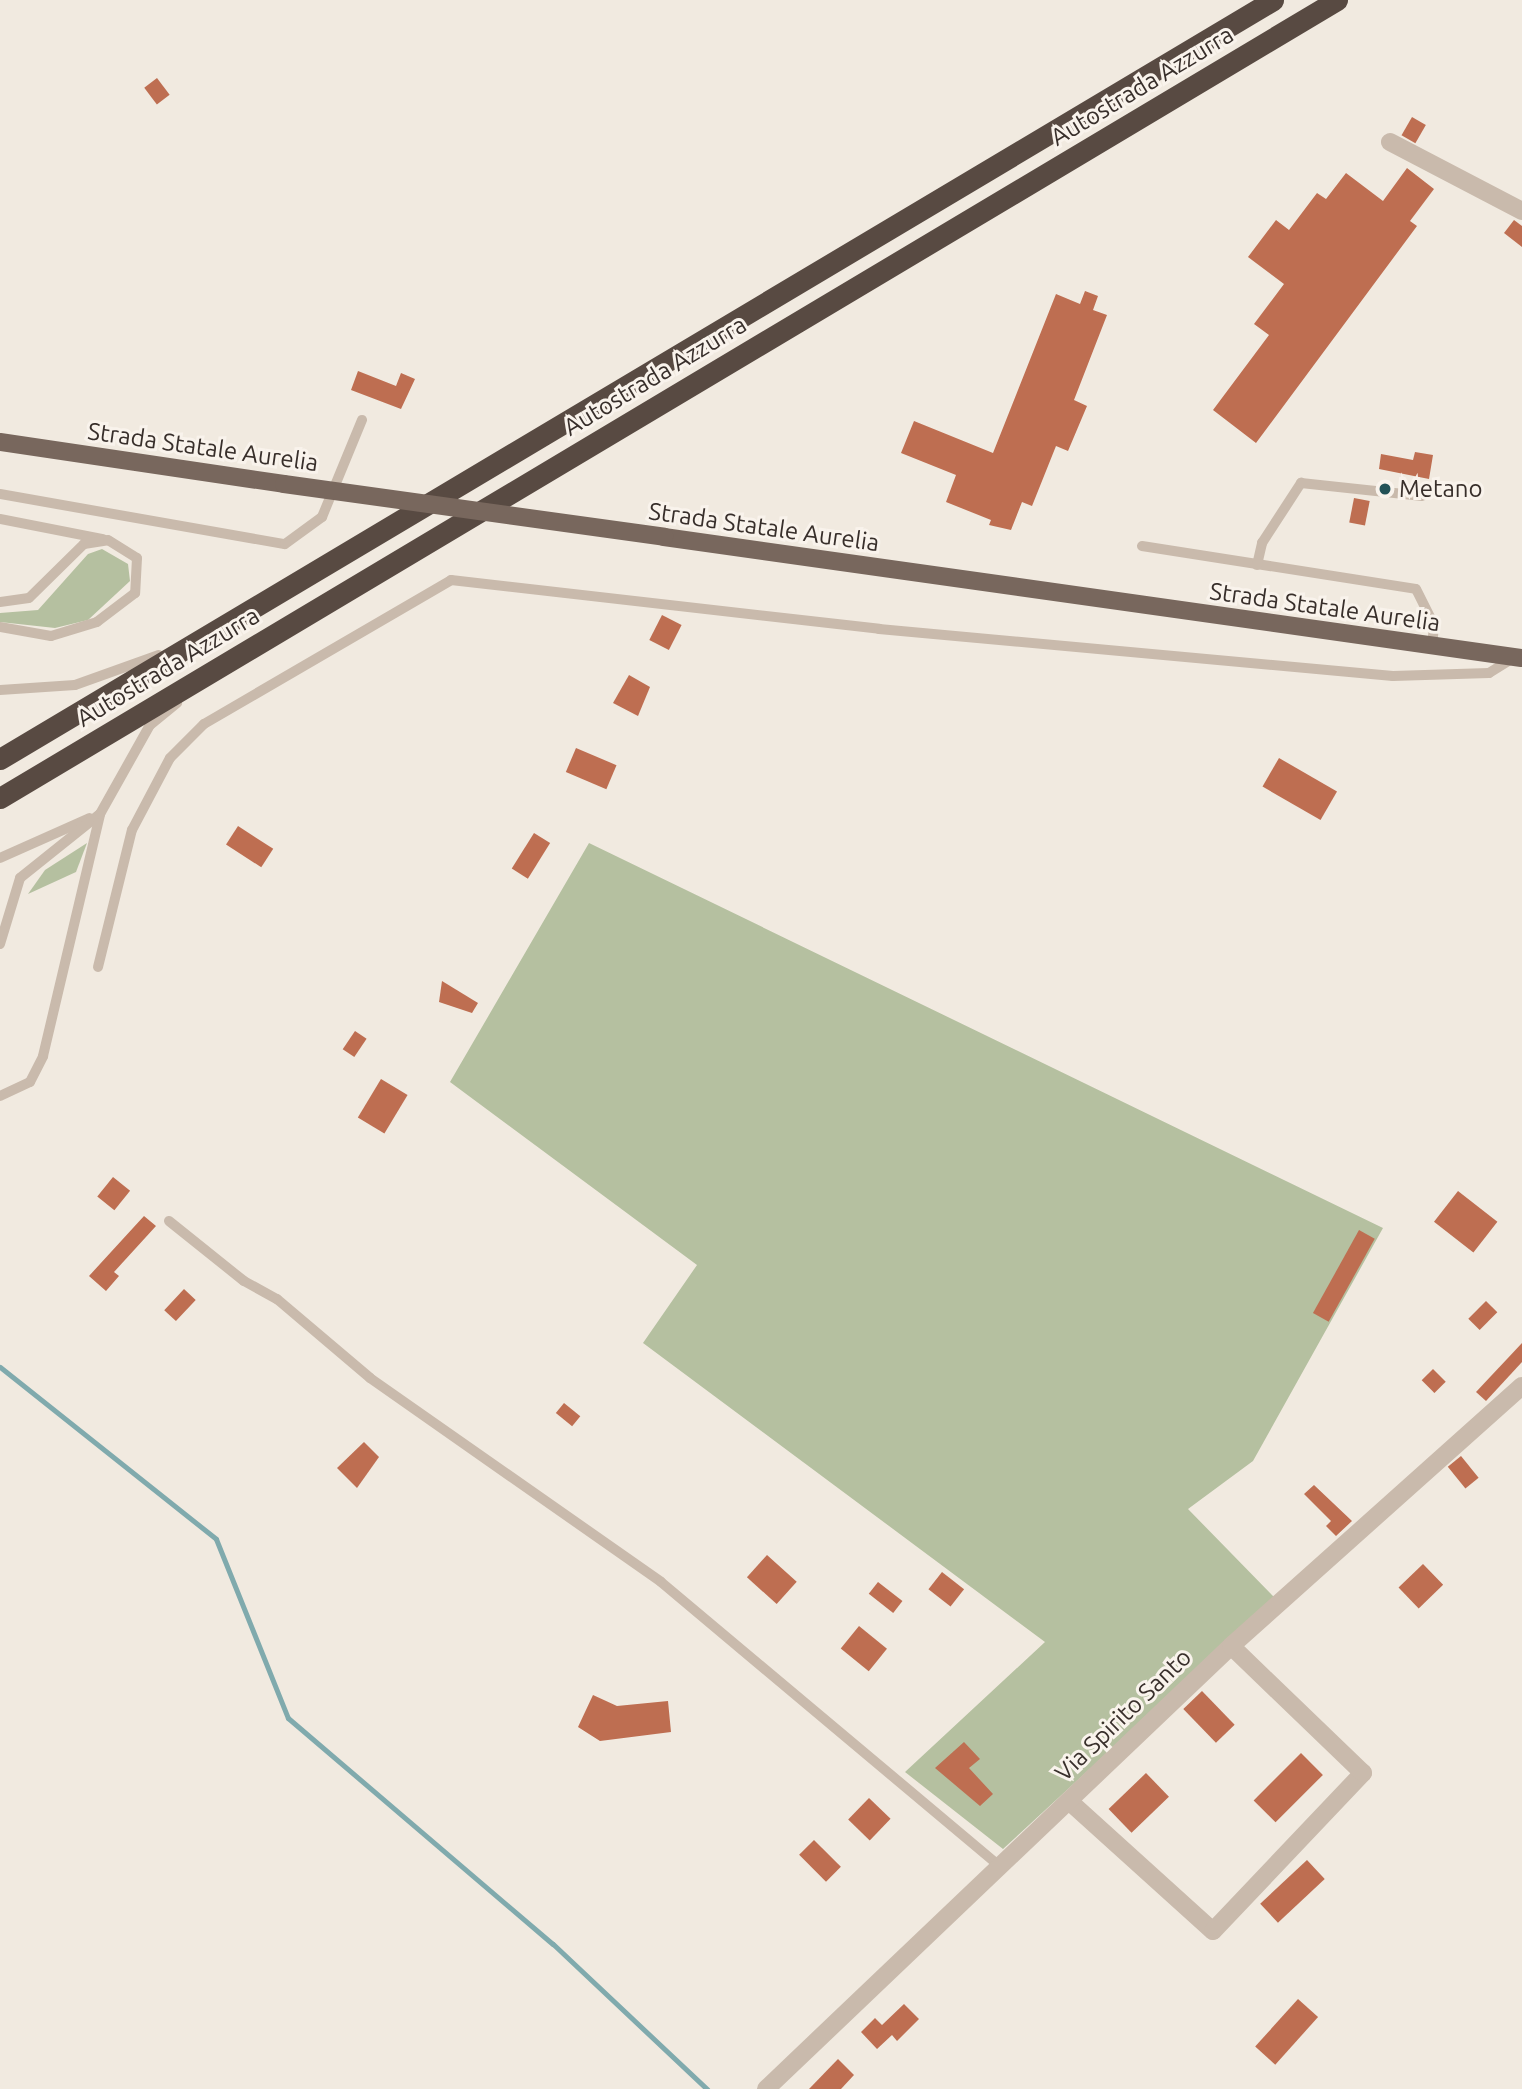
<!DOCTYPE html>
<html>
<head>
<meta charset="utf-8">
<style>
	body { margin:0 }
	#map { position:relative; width:1522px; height:2089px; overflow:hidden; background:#f1eae0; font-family:Ubuntu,sans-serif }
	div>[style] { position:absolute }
	.green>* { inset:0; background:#b5c0a0 }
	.stream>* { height:5px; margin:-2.5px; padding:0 2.5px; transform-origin:2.5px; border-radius:2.5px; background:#80aaad }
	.building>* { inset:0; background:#be6e51; transform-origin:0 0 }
	.lane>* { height:10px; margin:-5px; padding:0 5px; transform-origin:5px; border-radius:5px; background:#c9baac }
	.street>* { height:18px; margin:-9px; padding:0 9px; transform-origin:9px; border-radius:9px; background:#c9baac }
	.primary>* { height:18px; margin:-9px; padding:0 9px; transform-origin:9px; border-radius:9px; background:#78675d }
	.highway>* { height:21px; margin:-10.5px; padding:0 10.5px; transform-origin:10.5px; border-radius:10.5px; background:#584a42 }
	.primary-bridge>* { height:18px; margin:-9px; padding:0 9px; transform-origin:9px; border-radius:9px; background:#78675d }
	.dots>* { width:19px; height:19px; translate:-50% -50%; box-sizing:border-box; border:4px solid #f9f3ec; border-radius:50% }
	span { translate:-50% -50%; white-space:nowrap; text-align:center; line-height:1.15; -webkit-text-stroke:6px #f9f3ec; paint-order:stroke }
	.street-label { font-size:24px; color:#382f2b }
	.poi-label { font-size:24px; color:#382f2b }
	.left { translate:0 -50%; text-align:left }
</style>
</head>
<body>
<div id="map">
	<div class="green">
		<i style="clip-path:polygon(102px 549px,128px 564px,130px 581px,88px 620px,55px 628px,0 622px,0 613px,38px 610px,88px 554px)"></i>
		<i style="clip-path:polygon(87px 843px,76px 872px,28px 894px,45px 870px)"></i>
		<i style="clip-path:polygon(589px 843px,1383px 1228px,1253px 1461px,1188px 1509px,1275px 1598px,1003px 1849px,905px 1772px,1045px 1642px,643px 1343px,697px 1265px,450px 1082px)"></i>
	</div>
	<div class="stream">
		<i style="left:0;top:1367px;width:276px;rotate:38.5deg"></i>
		<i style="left:216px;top:1539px;width:193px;rotate:68.1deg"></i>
		<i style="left:288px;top:1718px;width:348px;rotate:40.5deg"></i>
		<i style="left:553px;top:1944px;width:212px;rotate:43.3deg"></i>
	</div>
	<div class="building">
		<i style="left:157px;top:78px;width:21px;height:16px;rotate:53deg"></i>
		<i style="left:1412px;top:117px;width:16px;height:21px;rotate:30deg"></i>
		<i style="clip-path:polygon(1407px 168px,1434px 189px,1410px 221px,1417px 226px,1256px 443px,1213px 410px,1269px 335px,1254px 324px,1284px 284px,1248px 257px,1276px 220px,1289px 230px,1317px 193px,1326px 199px,1346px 173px,1383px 201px)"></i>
		<i style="clip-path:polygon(1514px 220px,1522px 226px,1522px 247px,1504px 233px)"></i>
		<i style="clip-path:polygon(1085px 291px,1098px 296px,1093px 310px,1107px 315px,1074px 400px,1087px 406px,1068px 451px,1056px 446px,1032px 506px,1022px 502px,1011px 530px,989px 525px,991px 520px,946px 502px,956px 475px,901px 453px,914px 421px,993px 453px,1056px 294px,1080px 304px)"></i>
		<i style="clip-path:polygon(358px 371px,396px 386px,401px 373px,415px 379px,401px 409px,351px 390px)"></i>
		<i style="clip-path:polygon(1415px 452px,1433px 455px,1429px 479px,1379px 469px,1381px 454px,1413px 460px)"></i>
		<i style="left:1354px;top:498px;width:16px;height:25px;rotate:11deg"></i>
		<i style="left:662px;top:615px;width:22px;height:28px;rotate:27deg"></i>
		<i style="clip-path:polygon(629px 675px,650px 687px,638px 716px,613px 703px)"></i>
		<i style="left:576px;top:748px;width:44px;height:26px;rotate:23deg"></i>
		<i style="left:1279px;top:758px;width:67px;height:33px;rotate:30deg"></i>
		<i style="left:238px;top:826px;width:42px;height:22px;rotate:33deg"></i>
		<i style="left:534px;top:833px;width:19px;height:42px;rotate:32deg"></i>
		<i style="clip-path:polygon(442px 981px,478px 1003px,472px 1013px,439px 1002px)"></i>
		<i style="left:355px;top:1031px;width:14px;height:22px;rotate:34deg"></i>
		<i style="left:381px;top:1079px;width:31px;height:45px;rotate:31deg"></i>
		<i style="left:113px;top:1177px;width:22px;height:25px;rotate:39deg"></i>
		<i style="left:1458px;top:1191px;width:50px;height:39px;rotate:38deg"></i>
		<i style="clip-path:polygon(144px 1216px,156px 1226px,114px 1272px,119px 1276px,106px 1291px,89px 1276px)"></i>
		<i style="left:1359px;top:1230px;width:18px;height:95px;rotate:29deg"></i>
		<i style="left:184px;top:1289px;width:16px;height:29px;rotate:43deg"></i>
		<i style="left:1486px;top:1301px;width:16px;height:25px;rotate:45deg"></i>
		<i style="clip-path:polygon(1522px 1343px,1522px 1362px,1486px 1401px,1476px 1392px)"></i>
		<i style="left:1433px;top:1369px;width:18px;height:16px;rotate:45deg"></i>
		<i style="left:564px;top:1403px;width:21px;height:13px;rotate:39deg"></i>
		<i style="clip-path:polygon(364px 1442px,379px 1457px,357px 1488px,337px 1468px)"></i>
		<i style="left:1461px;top:1456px;width:28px;height:17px;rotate:51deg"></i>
		<i style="clip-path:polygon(1314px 1485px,1352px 1521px,1336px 1536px,1326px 1526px,1331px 1521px,1304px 1494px)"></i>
		<i style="left:767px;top:1555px;width:40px;height:30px;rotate:42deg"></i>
		<i style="left:1423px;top:1564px;width:29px;height:34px;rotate:46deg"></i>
		<i style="left:942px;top:1572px;width:28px;height:22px;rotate:38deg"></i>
		<i style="left:878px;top:1582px;width:31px;height:15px;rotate:38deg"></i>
		<i style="left:859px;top:1626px;width:36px;height:29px;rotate:39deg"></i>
		<i style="left:1202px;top:1691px;width:47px;height:26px;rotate:46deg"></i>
		<i style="clip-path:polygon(593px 1695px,617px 1706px,668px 1701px,671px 1732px,600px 1741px,578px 1727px)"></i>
		<i style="clip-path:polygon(964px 1742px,980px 1759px,969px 1768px,993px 1794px,980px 1806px,935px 1768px)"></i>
		<i style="left:1301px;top:1753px;width:31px;height:67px;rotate:45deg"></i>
		<i style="left:1146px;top:1773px;width:33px;height:52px;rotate:46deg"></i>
		<i style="left:869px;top:1798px;width:30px;height:30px;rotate:44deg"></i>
		<i style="left:814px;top:1840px;width:38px;height:21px;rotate:45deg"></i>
		<i style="left:1307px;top:1860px;width:26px;height:64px;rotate:47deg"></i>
		<i style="left:1298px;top:1999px;width:27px;height:64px;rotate:42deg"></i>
		<i style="clip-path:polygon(904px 2004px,919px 2019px,897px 2041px,892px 2035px,877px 2049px,861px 2032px,875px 2018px,882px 2025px)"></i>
		<i style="clip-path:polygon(838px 2059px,854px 2075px,841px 2089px,809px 2089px)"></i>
	</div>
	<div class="lane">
		<i style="left:0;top:494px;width:289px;rotate:10deg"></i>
		<i style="left:285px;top:544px;width:46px;rotate:-36.1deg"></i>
		<i style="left:322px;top:517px;width:105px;rotate:-67.6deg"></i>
		<i style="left:0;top:519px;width:105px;rotate:11deg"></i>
		<i style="left:1142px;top:546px;width:277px;rotate:8.9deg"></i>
		<i style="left:1416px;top:589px;width:40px;rotate:63.4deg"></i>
		<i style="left:1434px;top:625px;width:22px;rotate:95deg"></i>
		<i style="left:1257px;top:565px;width:23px;rotate:-77deg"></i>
		<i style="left:1262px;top:543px;width:72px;rotate:-57deg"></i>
		<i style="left:1301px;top:483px;width:122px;rotate:6.1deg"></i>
		<i style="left:0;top:602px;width:29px;rotate:-8deg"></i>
		<i style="left:29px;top:598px;width:77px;rotate:-44.5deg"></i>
		<i style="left:84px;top:544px;width:24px;rotate:-9deg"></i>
		<i style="left:108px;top:540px;width:34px;rotate:32deg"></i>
		<i style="left:137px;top:558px;width:35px;rotate:93deg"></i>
		<i style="left:135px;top:593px;width:48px;rotate:142.7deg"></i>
		<i style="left:97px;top:622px;width:48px;rotate:163.1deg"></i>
		<i style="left:51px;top:636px;width:52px;rotate:-170deg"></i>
		<i style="left:0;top:690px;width:75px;rotate:-3.8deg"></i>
		<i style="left:75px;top:685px;width:89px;rotate:-19.7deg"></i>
		<i style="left:0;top:858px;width:98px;rotate:-24deg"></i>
		<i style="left:0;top:944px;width:69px;rotate:-73.1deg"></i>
		<i style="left:20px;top:878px;width:102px;rotate:-38.7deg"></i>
		<i style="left:98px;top:967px;width:141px;rotate:-76.1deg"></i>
		<i style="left:132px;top:830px;width:81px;rotate:-62.2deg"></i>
		<i style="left:170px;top:758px;width:48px;rotate:-45deg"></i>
		<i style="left:204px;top:724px;width:286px;rotate:-30.2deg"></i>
		<i style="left:451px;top:580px;width:431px;rotate:6.5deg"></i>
		<i style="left:879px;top:629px;width:516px;rotate:5.22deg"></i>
		<i style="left:1393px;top:676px;width:96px;rotate:-1.8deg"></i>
		<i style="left:1489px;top:673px;width:28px;rotate:-32deg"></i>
		<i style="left:0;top:1096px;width:33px;rotate:-25deg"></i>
		<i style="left:30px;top:1082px;width:29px;rotate:-63deg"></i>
		<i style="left:43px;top:1056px;width:249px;rotate:-76.7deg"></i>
		<i style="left:100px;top:814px;width:102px;rotate:-60.7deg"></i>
		<i style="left:150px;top:725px;width:35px;rotate:-39deg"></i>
		<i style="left:169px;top:1221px;width:96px;rotate:38.7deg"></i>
		<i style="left:244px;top:1281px;width:38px;rotate:29deg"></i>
		<i style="left:277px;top:1299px;width:122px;rotate:40.3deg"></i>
		<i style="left:370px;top:1378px;width:355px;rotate:35deg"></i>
		<i style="left:661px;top:1582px;width:441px;rotate:40deg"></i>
	</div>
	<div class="street">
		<i style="left:1390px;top:142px;width:149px;rotate:27.6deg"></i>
		<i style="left:1069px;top:1801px;width:194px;rotate:42.1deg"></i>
		<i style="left:1213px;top:1931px;width:218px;rotate:-46.5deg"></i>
		<i style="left:1363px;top:1773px;width:183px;rotate:-136.1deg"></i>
		<i style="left:766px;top:2089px;width:642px;rotate:-43.61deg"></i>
		<i style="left:1231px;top:1646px;width:390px;rotate:-41.8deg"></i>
	</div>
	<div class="primary">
		<i style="left:0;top:442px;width:287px;rotate:8.4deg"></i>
		<i style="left:664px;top:537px;width:866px;rotate:8.03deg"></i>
	</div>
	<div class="highway">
		<i style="left:0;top:759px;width:1482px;rotate:-30.8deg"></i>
		<i style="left:0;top:798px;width:1557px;rotate:-30.83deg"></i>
	</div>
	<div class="primary-bridge">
		<i style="left:284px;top:484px;width:384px;rotate:7.9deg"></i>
	</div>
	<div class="dots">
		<i style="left:1385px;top:489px;background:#235257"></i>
	</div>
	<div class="street-label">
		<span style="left:1142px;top:86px;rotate:-31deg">Autostrada Azzurra</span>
		<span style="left:655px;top:376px;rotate:-31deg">Autostrada Azzurra</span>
		<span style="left:203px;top:447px;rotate:8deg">Strada Statale Aurelia</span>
		<span style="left:764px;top:527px;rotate:8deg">Strada Statale Aurelia</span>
		<span style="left:1325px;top:607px;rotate:8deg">Strada Statale Aurelia</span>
		<span style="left:168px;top:667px;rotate:-31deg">Autostrada Azzurra</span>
		<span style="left:1123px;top:1715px;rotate:-44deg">Via Spirito Santo</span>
	</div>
	<div class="poi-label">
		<span class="left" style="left:1399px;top:489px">Metano</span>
	</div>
</div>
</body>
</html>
